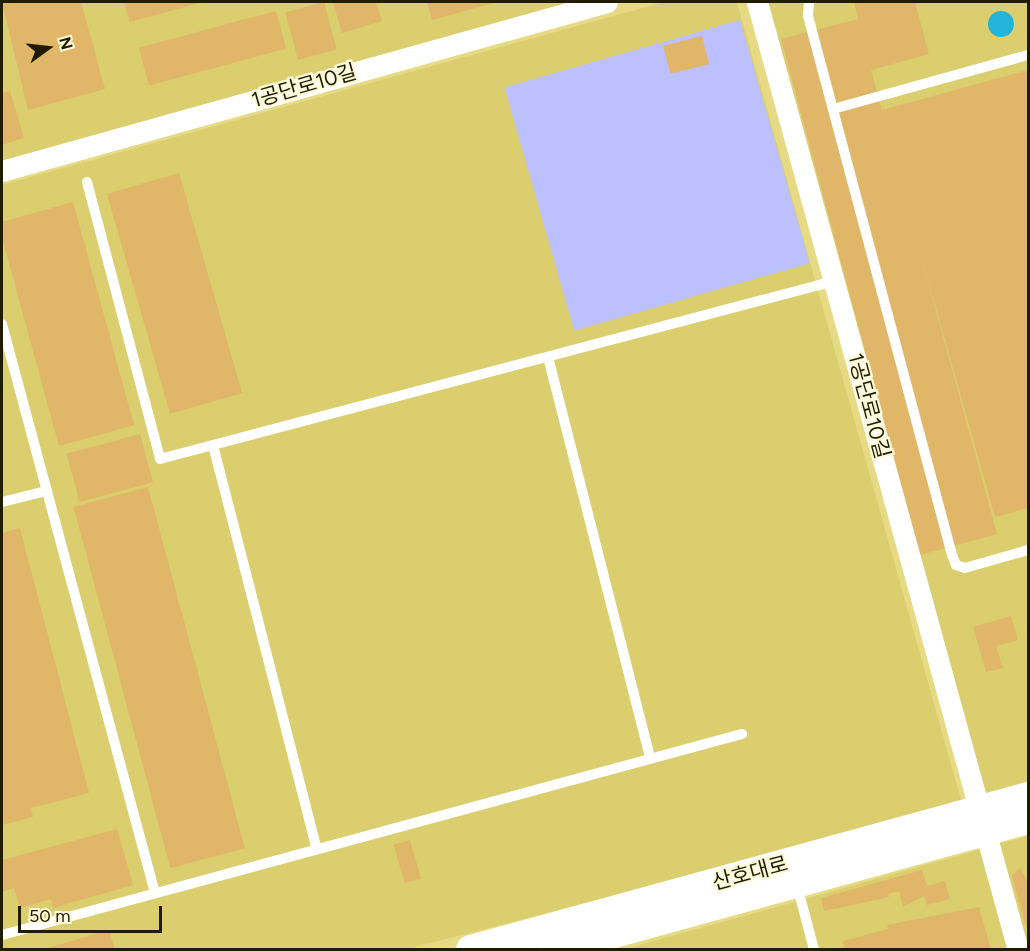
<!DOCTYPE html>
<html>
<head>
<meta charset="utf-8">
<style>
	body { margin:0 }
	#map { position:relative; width:1030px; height:951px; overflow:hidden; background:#e6db84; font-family:Figtree,"Noto Sans KR",sans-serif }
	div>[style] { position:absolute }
	.built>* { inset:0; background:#dace6e }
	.green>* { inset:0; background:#bdc0ff; transform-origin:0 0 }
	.water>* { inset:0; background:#24b3da }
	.round { border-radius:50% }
	.building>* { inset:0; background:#e0b668; transform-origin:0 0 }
	.lane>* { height:10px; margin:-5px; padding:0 5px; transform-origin:5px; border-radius:5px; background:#fff }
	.street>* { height:21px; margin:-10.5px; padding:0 10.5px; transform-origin:10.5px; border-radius:10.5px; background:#fff }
	.secondary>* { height:30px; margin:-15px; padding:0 15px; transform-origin:15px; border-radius:15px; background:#fff }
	span { translate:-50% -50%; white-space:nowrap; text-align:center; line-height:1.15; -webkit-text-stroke:4.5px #fefad9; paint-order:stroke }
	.street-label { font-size:21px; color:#201c02 }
	.frame { position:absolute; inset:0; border:3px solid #201c02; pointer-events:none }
	.north { position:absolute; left:18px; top:18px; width:60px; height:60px; -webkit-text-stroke:4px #fefad9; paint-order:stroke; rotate:75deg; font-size:16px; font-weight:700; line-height:24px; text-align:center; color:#201c02 }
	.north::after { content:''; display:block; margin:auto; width:21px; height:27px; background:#201c02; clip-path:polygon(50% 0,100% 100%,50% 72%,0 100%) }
	.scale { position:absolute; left:18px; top:906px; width:144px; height:27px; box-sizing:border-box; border:3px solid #201c02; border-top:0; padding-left:8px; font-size:18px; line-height:21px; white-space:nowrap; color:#201c02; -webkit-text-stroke:4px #fefad9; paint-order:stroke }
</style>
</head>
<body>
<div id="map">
	<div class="built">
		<i style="clip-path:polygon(2px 2px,607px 2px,2px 171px)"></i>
		<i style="clip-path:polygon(664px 2px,737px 2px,961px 800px,794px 849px,407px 949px,2px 950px,2px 185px)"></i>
		<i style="clip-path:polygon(767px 2px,1028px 2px,1028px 789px,982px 802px)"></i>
		<i style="clip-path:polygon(1028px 836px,1028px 949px,621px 950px,784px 905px)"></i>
	</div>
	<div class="green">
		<i style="left:740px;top:20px;width:253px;height:245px;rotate:74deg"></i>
	</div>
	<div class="water">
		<i class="round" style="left:988px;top:11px;width:26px;height:26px"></i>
	</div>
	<div class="building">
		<i style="clip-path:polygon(2px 2px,81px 2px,105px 89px,28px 110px)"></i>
		<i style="clip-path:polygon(124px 2px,203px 2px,130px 22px)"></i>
		<i style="left:324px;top:2px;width:49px;height:40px;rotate:75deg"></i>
		<i style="clip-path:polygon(333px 2px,376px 2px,382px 21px,342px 33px)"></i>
		<i style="clip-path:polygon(427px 2px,497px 2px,432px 20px)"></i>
		<i style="clip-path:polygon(854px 2px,915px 2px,929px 54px,871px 70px,882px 110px,1028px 70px,1028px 508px,995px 517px,914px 230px,997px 534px,920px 555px,781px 39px,858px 19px)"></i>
		<i style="left:276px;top:11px;width:39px;height:142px;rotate:75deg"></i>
		<i style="left:702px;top:36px;width:29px;height:40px;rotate:76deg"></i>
		<i style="clip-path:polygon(10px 91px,24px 138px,2px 145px,2px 93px)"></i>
		<i style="left:179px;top:173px;width:229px;height:75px;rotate:74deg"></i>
		<i style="clip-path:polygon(73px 202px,134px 425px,59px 446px,2px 237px,2px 222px)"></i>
		<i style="left:140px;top:434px;width:50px;height:76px;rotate:75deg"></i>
		<i style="left:148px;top:487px;width:374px;height:77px;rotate:75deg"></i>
		<i style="clip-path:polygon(20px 528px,89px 793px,31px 808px,33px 817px,2px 825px,2px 533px)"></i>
		<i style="clip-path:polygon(1011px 616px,1018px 640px,996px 646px,1003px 668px,986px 672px,973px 627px)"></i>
		<i style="clip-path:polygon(117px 829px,133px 885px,53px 908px,51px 899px,20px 908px,14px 888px,2px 892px,2px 860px)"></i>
		<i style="left:410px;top:840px;width:40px;height:17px;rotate:74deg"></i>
		<i style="clip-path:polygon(1020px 868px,1028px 882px,1028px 933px,1012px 876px)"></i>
		<i style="clip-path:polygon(922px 870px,927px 886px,945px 881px,950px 899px,927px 905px,924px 896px,903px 907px,899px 891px,888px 894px,889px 897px,824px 911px,821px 898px)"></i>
		<i style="clip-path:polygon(979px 907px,991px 950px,845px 950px,843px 941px,888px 929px,887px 925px)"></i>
		<i style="clip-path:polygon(109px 930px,115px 950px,46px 950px,45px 949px)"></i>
	</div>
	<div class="lane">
		<i style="left:809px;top:2px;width:14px;rotate:94deg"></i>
		<i style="left:808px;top:16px;width:558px;rotate:75.04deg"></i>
		<i style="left:952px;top:555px;width:11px;rotate:68deg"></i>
		<i style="left:956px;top:565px;width:9px;rotate:18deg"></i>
		<i style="left:965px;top:568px;width:66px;rotate:-15.9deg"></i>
		<i style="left:833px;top:109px;width:202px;rotate:-15.5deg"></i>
		<i style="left:87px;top:182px;width:286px;rotate:75.2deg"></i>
		<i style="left:160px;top:459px;width:697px;rotate:-14.79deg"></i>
		<i style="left:2px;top:324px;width:589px;rotate:74.95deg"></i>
		<i style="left:548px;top:357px;width:414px;rotate:75.7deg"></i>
		<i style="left:213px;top:445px;width:417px;rotate:75.6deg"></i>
		<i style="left:2px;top:502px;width:45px;rotate:-14deg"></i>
		<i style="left:797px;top:885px;width:67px;rotate:75.3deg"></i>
		<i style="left:2px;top:935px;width:767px;rotate:-15.2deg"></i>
	</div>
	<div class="street">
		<i style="left:757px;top:2px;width:983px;rotate:74.61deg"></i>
		<i style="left:2px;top:171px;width:628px;rotate:-15.61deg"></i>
	</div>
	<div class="secondary">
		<i style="left:471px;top:950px;width:578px;rotate:-15.36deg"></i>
		<i style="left:552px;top:950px;width:494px;rotate:-15.4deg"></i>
	</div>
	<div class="street-label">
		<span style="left:304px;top:86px;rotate:-16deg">1공단로10길</span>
		<span style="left:869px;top:406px;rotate:75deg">1공단로10길</span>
		<span style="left:750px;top:873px;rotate:-15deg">산호대로</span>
	</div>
	<div class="frame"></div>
	<div class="north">N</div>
	<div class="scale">50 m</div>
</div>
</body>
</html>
